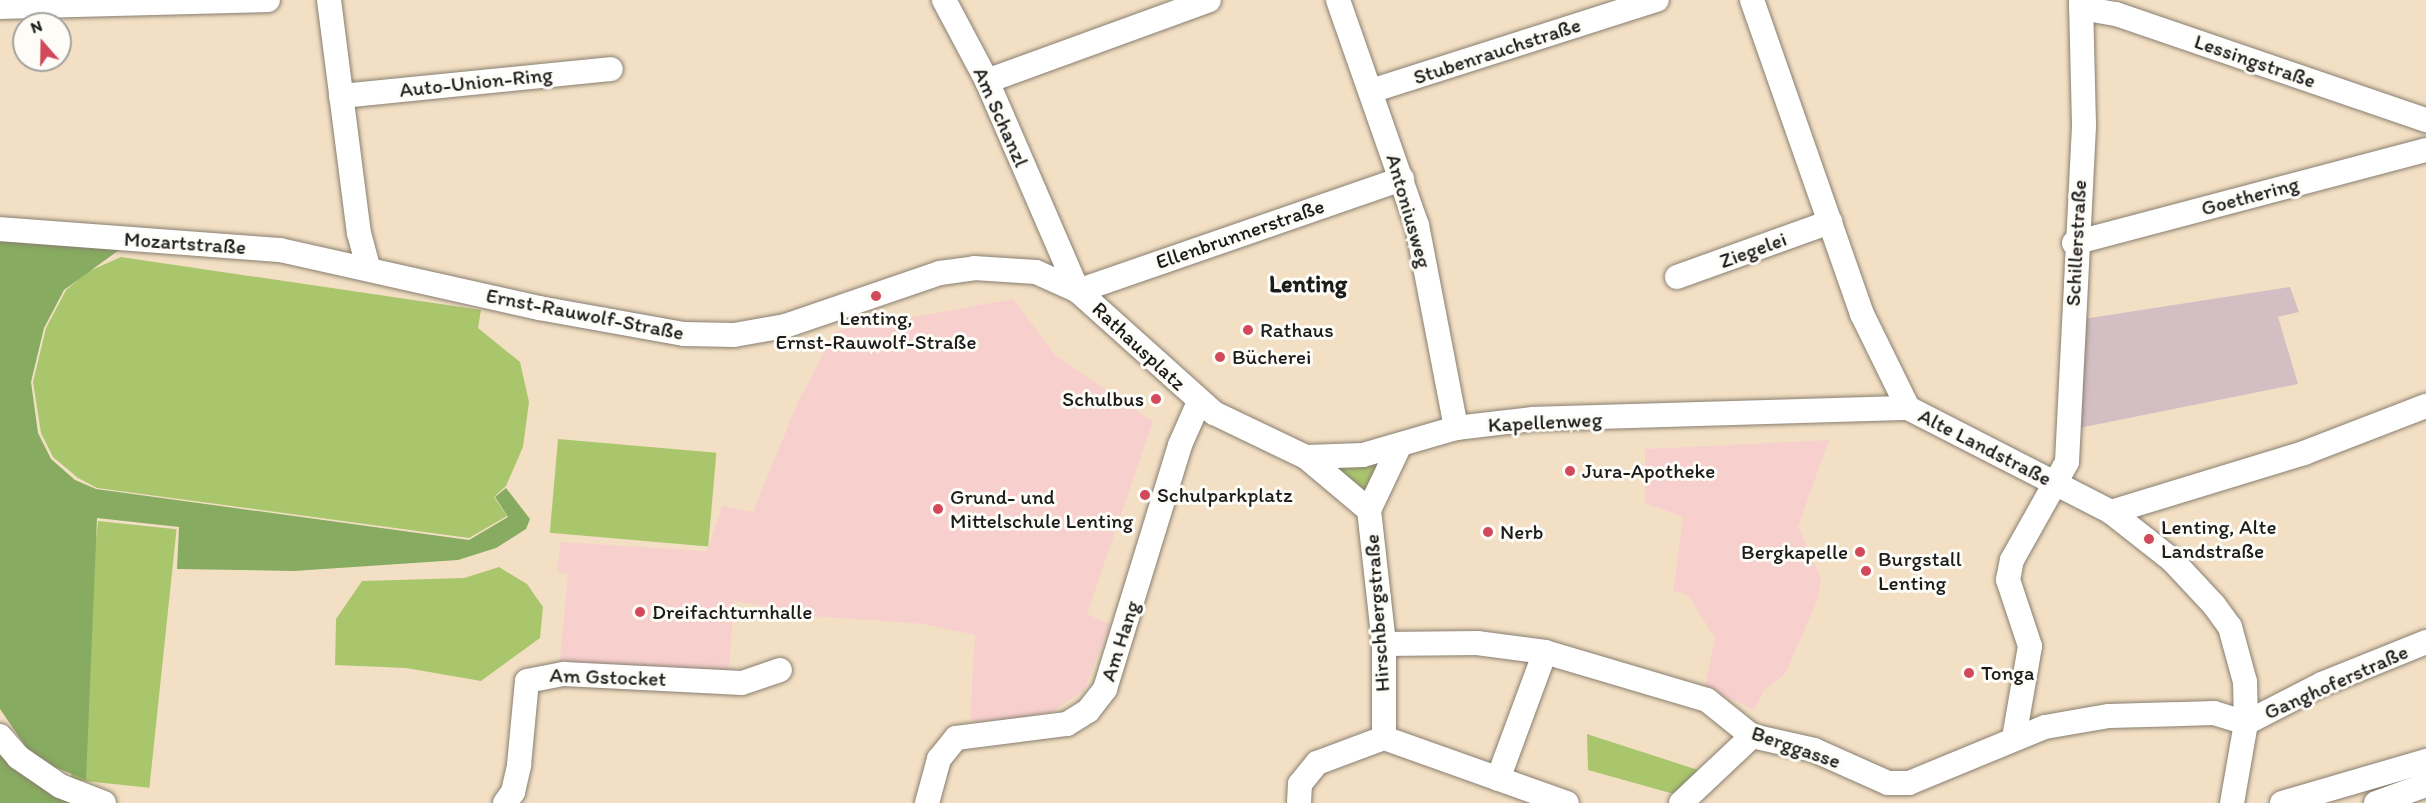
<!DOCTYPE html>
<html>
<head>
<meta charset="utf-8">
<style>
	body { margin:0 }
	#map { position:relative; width:2426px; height:803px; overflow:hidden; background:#f3e0c4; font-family:Itim,sans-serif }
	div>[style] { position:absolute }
	.built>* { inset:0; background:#f7d0cd }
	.industrial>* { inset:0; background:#d2bec3 }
	.green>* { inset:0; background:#aac66d; transform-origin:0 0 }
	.forest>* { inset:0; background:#87ab60 }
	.roads { filter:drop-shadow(0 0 2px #887e70) drop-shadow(0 0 2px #887e70) }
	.minor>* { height:24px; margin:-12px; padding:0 12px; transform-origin:12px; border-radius:12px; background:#fff }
	.dots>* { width:16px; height:16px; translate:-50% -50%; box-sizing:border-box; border:3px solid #fdfcf7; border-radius:50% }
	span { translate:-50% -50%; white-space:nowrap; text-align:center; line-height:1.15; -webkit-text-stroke:6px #fdfcf7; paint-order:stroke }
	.street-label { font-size:21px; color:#1c1c1c }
	.poi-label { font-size:21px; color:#1c1c1c }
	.left { translate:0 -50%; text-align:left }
	.right { translate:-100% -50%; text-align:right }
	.quarter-label { font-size:24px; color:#1c1c1c; font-weight:700 }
	.north { position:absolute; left:12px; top:12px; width:60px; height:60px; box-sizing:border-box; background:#fdfcf7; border:2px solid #a3a29f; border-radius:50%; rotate:340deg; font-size:16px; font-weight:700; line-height:24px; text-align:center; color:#1c1c1c }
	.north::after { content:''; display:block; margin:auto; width:21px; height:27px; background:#d1495b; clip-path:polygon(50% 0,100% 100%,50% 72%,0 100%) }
</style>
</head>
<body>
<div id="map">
	<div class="built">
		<i style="clip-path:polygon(1013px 299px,1056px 356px,1153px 421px,1087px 614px,1110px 624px,1084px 690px,1052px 712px,978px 724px,970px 717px,975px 635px,924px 624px,811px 616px,734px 601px,728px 678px,559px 670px,568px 574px,557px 572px,561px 542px,707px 551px,722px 506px,753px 512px,797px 404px,835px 331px)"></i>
		<i style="clip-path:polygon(1829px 440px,1798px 527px,1821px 577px,1818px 599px,1785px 674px,1764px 690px,1754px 710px,1705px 686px,1715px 638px,1688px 595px,1673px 591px,1683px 517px,1645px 503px,1645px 449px)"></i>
	</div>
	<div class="industrial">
		<i style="clip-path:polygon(2290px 287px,2299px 312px,2278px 317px,2298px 384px,2079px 428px,2077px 320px)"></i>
	</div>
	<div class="green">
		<i style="clip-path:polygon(121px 257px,481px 310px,478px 328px,520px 362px,529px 402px,523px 447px,506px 486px,494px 497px,507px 516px,469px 538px,97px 488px,78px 478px,53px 457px,41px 433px,33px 382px,46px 328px,66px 290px,87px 272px)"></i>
		<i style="left:558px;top:439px;width:159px;height:94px;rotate:5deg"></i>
		<i style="clip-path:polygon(1384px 463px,1369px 494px,1337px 469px)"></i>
		<i style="left:98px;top:521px;width:79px;height:260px;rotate:6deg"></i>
		<i style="clip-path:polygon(499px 567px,527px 584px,543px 607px,540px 638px,481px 681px,406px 668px,335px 665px,336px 619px,362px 581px,464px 578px)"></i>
		<i style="clip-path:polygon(1587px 734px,1698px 770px,1674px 794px,1588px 770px)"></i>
	</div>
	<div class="forest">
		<i style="clip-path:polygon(0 240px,119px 250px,64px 290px,44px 328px,31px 382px,38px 433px,51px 459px,75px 480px,96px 489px,469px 540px,508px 517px,495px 497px,506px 488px,530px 519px,526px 529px,496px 548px,458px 560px,294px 571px,177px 569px,179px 527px,97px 518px,86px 780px,55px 767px,28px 750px,0 709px)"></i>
		<i style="clip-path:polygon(0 754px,32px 781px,75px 803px,0 803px)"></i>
	</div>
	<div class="roads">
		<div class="minor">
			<i style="left:329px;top:0;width:235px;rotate:82.7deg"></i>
			<i style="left:359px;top:233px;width:35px;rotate:75deg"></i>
			<i style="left:944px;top:0;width:92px;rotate:62deg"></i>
			<i style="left:987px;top:81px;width:229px;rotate:66.6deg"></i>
			<i style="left:1338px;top:0;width:238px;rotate:70.7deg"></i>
			<i style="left:1417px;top:225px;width:207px;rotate:79.1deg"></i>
			<i style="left:1752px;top:0;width:333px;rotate:70.7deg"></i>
			<i style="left:1862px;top:314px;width:105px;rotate:63.9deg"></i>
			<i style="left:0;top:7px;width:268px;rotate:-1.5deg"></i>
			<i style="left:2081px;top:8px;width:36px;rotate:10deg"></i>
			<i style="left:2116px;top:14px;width:328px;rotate:18.9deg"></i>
			<i style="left:987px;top:81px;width:236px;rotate:-20deg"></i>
			<i style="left:1371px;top:91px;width:300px;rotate:-17.7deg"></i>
			<i style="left:341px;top:96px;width:271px;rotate:-5.7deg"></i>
			<i style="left:0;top:229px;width:281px;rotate:4.3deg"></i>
			<i style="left:280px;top:250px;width:265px;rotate:12.6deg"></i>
			<i style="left:539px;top:308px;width:147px;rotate:10.2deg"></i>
			<i style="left:684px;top:334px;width:50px;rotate:1.1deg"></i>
			<i style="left:734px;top:335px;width:52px;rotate:-10deg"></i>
			<i style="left:785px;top:326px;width:164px;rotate:-18.9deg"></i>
			<i style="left:940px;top:273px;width:34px;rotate:-8deg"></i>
			<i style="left:974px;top:268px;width:62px;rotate:3.7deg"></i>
			<i style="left:1036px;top:272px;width:46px;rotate:24.3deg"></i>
			<i style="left:1078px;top:291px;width:183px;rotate:41.9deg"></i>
			<i style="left:1214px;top:413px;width:102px;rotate:25.6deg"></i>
			<i style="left:1306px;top:457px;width:57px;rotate:-2deg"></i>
			<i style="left:1363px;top:455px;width:97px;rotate:-16.2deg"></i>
			<i style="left:1456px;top:428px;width:78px;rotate:-6.7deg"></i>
			<i style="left:1533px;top:419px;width:375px;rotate:-1.7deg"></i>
			<i style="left:1908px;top:408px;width:228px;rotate:27.1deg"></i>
			<i style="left:2111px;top:512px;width:78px;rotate:38.2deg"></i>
			<i style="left:2172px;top:560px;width:62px;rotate:47deg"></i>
			<i style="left:2214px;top:605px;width:27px;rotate:54deg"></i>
			<i style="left:2230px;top:627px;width:57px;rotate:74.7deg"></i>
			<i style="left:2245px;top:682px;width:41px;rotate:88.6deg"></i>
			<i style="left:2246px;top:723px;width:81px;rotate:99.9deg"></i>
			<i style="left:2074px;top:243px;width:364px;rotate:-14.8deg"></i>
			<i style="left:1677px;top:277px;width:163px;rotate:-19.8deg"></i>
			<i style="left:1078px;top:291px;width:343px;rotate:-19.1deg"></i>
			<i style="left:1306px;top:457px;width:82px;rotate:40.1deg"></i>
			<i style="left:1369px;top:510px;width:135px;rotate:83.6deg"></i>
			<i style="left:1384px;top:644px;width:94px;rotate:90deg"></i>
			<i style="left:1369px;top:510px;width:68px;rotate:-64.6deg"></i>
			<i style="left:2111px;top:512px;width:202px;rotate:-17deg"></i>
			<i style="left:2304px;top:453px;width:131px;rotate:-21.1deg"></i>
			<i style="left:1384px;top:644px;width:93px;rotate:-0.6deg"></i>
			<i style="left:1477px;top:643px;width:69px;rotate:7.5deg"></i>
			<i style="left:1545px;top:652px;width:169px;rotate:16.5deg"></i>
			<i style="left:1707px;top:700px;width:58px;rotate:38.7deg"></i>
			<i style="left:1752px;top:736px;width:64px;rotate:12.7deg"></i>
			<i style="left:1814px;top:750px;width:81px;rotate:24deg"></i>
			<i style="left:1888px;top:783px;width:21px"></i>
			<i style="left:1909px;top:783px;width:147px;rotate:-22.4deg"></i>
			<i style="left:2045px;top:727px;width:65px;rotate:-9.8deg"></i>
			<i style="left:2109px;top:716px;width:105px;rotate:-1.6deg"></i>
			<i style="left:2214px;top:713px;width:34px;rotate:17deg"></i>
			<i style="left:2246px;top:723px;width:85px;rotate:-27.2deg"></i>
			<i style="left:2322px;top:684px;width:112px;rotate:-22deg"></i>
			<i style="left:0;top:736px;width:28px;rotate:49deg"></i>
			<i style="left:18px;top:757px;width:51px;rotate:34.6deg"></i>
			<i style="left:60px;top:786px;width:47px;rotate:21.1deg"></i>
			<i style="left:1384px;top:738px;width:194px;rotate:19.6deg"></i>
			<i style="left:2014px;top:738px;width:93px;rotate:-80.1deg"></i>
			<i style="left:2030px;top:646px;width:70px;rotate:-108.4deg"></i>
			<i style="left:2008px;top:580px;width:20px;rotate:-79deg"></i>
			<i style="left:2012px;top:560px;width:112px;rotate:-60.7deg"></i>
			<i style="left:2067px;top:462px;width:337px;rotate:-87.1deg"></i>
			<i style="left:2084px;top:125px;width:125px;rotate:-91.4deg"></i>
			<i style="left:1498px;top:779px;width:135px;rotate:-69.7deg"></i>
			<i style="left:505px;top:803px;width:14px;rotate:-54deg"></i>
			<i style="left:513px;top:792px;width:28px;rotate:-77deg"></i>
			<i style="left:519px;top:765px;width:84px;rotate:-84.6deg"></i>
			<i style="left:527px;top:681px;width:38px;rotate:-11deg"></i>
			<i style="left:564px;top:674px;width:178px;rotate:2.9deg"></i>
			<i style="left:742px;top:683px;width:40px;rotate:-18.9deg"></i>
			<i style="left:927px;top:803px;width:46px;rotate:-74.7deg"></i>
			<i style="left:939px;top:759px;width:27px;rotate:-51deg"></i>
			<i style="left:956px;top:738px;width:112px;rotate:-7.2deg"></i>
			<i style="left:1067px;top:724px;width:25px;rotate:-32deg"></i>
			<i style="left:1088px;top:711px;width:28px;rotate:-52deg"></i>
			<i style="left:1105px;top:689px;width:255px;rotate:-72.9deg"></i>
			<i style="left:1180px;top:445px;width:47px;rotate:-66.2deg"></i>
			<i style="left:1299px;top:803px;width:19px;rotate:-87deg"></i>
			<i style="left:1300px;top:784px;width:27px;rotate:-51deg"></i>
			<i style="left:1317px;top:763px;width:72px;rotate:-20.5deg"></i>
			<i style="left:1681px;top:803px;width:98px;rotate:-43.3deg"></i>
			<i style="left:2282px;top:803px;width:150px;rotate:-16.3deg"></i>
			<i style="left:2376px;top:803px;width:53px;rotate:-19.8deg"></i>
		</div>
	</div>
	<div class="dots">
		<i style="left:876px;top:296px;background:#d1495b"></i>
		<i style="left:1248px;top:330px;background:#d1495b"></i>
		<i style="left:1220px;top:357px;background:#d1495b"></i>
		<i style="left:1156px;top:399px;background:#d1495b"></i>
		<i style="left:1570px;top:471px;background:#d1495b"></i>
		<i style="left:1145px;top:495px;background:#d1495b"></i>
		<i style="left:938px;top:509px;background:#d1495b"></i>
		<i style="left:1488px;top:532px;background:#d1495b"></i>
		<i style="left:2149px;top:539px;background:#d1495b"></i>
		<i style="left:1860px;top:552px;background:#d1495b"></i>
		<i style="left:1866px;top:571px;background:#d1495b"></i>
		<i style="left:640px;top:612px;background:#d1495b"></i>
		<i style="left:1969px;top:673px;background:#d1495b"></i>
	</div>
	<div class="street-label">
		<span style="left:1497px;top:51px;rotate:-18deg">Stubenrauchstraße</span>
		<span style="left:2255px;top:61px;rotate:19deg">Lessingstraße</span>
		<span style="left:476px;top:82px;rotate:-6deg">Auto-Union-Ring</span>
		<span style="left:1001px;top:117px;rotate:66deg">Am Schanzl</span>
		<span style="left:2250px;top:196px;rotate:-15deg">Goethering</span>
		<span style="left:1409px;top:211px;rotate:74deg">Antoniusweg</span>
		<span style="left:1240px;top:234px;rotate:-19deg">Ellenbrunnerstraße</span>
		<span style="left:185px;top:243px;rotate:4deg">Mozartstraße</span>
		<span style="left:2076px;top:243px;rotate:-87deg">Schillerstraße</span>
		<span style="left:1753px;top:250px;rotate:-20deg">Ziegelei</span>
		<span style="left:585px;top:314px;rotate:11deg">Ernst-Rauwolf-Straße</span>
		<span style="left:1139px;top:346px;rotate:43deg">Rathausplatz</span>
		<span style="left:1545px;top:422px;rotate:-3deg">Kapellenweg</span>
		<span style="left:1985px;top:447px;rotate:27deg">Alte Landstraße</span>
		<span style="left:1377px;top:613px;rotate:-94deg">Hirschbergstraße</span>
		<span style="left:1120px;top:641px;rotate:-72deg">Am Hang</span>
		<span style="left:608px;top:677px;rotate:2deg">Am Gstocket</span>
		<span style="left:2336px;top:682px;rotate:-24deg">Ganghoferstraße</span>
		<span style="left:1796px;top:747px;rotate:19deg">Berggasse</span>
	</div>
	<div class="poi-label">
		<span style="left:876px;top:330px">Lenting,<br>Ernst-Rauwolf-Straße</span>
		<span class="left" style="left:1260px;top:330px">Rathaus</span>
		<span class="left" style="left:1232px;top:357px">Bücherei</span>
		<span class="right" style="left:1144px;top:399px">Schulbus</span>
		<span class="left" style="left:1582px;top:471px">Jura-Apotheke</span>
		<span class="left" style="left:1157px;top:495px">Schulparkplatz</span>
		<span class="left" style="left:950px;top:509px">Grund- und<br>Mittelschule Lenting</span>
		<span class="left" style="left:2161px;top:539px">Lenting, Alte<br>Landstraße</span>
		<span class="left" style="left:1500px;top:532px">Nerb</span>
		<span class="right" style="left:1848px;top:552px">Bergkapelle</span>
		<span class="left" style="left:1878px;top:571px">Burgstall<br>Lenting</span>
		<span class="left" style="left:652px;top:612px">Dreifachturnhalle</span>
		<span class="left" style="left:1981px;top:673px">Tonga</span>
	</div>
	<div class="quarter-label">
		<span style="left:1308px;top:284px">Lenting</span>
	</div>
	<div class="north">N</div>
</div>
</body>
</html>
